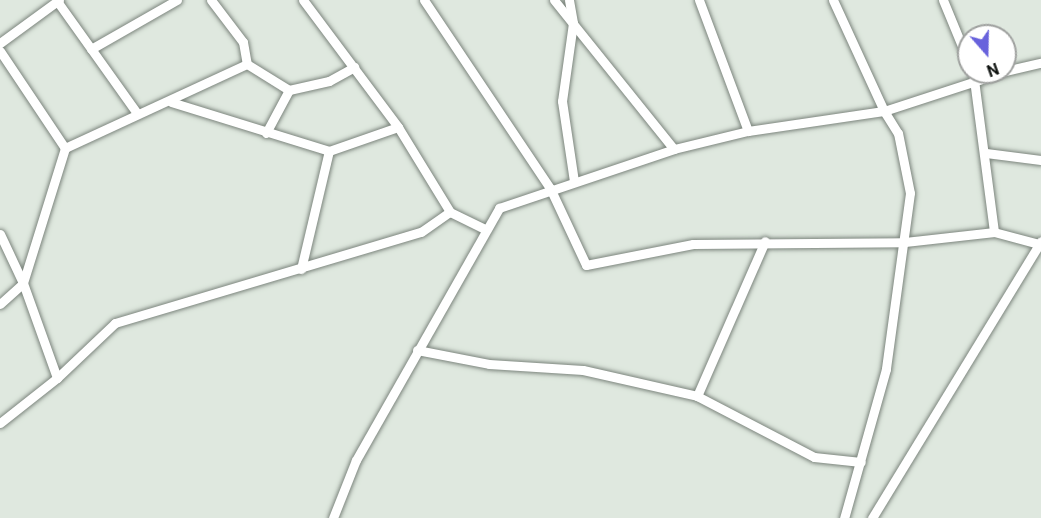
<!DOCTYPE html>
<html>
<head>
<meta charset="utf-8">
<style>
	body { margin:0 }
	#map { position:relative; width:1041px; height:518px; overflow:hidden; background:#dfe8df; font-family:Roboto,sans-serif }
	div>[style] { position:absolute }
	.roads { filter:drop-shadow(0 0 2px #7c857d) drop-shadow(0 0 2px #7c857d) }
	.minor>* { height:9px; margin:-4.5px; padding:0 4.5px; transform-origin:4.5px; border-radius:4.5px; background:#fff }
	span { translate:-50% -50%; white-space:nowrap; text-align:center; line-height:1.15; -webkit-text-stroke:6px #fff; paint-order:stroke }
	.north { position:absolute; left:957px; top:24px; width:60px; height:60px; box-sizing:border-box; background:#fff; border:2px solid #9fa19f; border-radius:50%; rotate:160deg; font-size:16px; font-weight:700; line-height:24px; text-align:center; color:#0f1310 }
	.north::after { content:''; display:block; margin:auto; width:21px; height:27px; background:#6862dc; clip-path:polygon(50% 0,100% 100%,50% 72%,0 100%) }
</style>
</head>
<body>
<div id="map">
	<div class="roads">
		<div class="minor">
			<i style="left:211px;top:0;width:53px;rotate:52.7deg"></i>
			<i style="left:243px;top:42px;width:22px;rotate:80deg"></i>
			<i style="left:247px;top:64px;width:49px;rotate:31.8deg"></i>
			<i style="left:289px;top:90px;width:41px;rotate:-12.7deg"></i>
			<i style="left:329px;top:81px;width:29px;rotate:-29deg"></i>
			<i style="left:303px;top:0;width:159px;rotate:53.2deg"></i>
			<i style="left:398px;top:127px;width:100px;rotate:58.5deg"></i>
			<i style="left:450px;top:212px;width:39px;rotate:26deg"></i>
			<i style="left:424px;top:0;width:226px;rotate:56.2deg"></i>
			<i style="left:550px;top:188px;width:85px;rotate:64.9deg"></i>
			<i style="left:586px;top:265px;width:109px;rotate:-11.1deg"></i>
			<i style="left:693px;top:244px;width:212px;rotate:-0.5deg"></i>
			<i style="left:905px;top:242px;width:90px;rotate:-6.4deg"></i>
			<i style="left:994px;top:232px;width:47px;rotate:14.9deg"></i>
			<i style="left:554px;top:0;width:191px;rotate:51.2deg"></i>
			<i style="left:569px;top:0;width:23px;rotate:80deg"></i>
			<i style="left:573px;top:23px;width:79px;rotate:98deg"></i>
			<i style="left:562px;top:101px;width:81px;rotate:81.5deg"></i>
			<i style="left:699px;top:0;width:140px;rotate:69.5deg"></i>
			<i style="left:833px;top:0;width:122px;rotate:65.3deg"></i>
			<i style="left:884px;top:111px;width:26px;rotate:58deg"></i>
			<i style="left:898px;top:133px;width:61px;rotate:78.7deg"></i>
			<i style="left:910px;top:193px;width:178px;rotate:97.8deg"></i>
			<i style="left:886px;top:369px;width:155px;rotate:105.7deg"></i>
			<i style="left:943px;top:0;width:68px;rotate:67.6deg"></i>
			<i style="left:57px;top:1px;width:138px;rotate:54.5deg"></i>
			<i style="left:0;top:43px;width:73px;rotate:-36.1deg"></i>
			<i style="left:91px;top:49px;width:99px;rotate:-29.7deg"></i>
			<i style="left:0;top:51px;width:117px;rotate:56.2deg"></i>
			<i style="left:1005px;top:71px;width:37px;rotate:-13deg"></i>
			<i style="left:973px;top:72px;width:161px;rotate:82.5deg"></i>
			<i style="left:171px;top:102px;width:165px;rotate:17.2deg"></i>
			<i style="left:329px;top:151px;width:73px;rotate:-19.2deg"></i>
			<i style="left:266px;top:133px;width:49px;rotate:-61.9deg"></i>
			<i style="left:986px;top:153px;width:55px;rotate:7.3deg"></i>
			<i style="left:0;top:234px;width:54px;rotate:64.9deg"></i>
			<i style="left:23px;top:283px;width:101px;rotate:70.3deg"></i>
			<i style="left:301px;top:269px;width:121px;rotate:-76.7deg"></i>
			<i style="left:0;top:304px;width:31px;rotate:-42deg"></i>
			<i style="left:23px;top:283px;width:141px;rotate:-72.7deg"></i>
			<i style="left:65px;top:148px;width:200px;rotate:-24.8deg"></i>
			<i style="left:417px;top:350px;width:73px;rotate:11deg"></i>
			<i style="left:489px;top:364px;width:94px;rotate:3.7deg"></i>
			<i style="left:583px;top:370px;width:117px;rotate:12.8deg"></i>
			<i style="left:697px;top:396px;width:132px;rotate:27.5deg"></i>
			<i style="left:814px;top:457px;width:47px;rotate:6.1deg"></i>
			<i style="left:697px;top:396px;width:169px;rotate:-66.3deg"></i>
			<i style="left:0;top:423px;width:73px;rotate:-38.3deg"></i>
			<i style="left:57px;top:378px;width:80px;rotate:-43.5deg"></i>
			<i style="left:115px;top:323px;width:319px;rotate:-16.6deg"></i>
			<i style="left:421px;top:232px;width:35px;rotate:-35deg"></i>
			<i style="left:333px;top:518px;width:62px;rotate:-68.4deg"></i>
			<i style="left:356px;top:460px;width:290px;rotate:-60.4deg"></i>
			<i style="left:499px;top:208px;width:185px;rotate:-18.6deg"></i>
			<i style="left:674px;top:149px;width:76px;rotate:-13.7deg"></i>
			<i style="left:748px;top:131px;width:137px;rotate:-8.4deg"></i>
			<i style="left:884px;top:111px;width:125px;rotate:-18.1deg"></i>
			<i style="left:872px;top:518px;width:324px;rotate:-58.6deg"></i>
		</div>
	</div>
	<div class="north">N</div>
</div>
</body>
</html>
